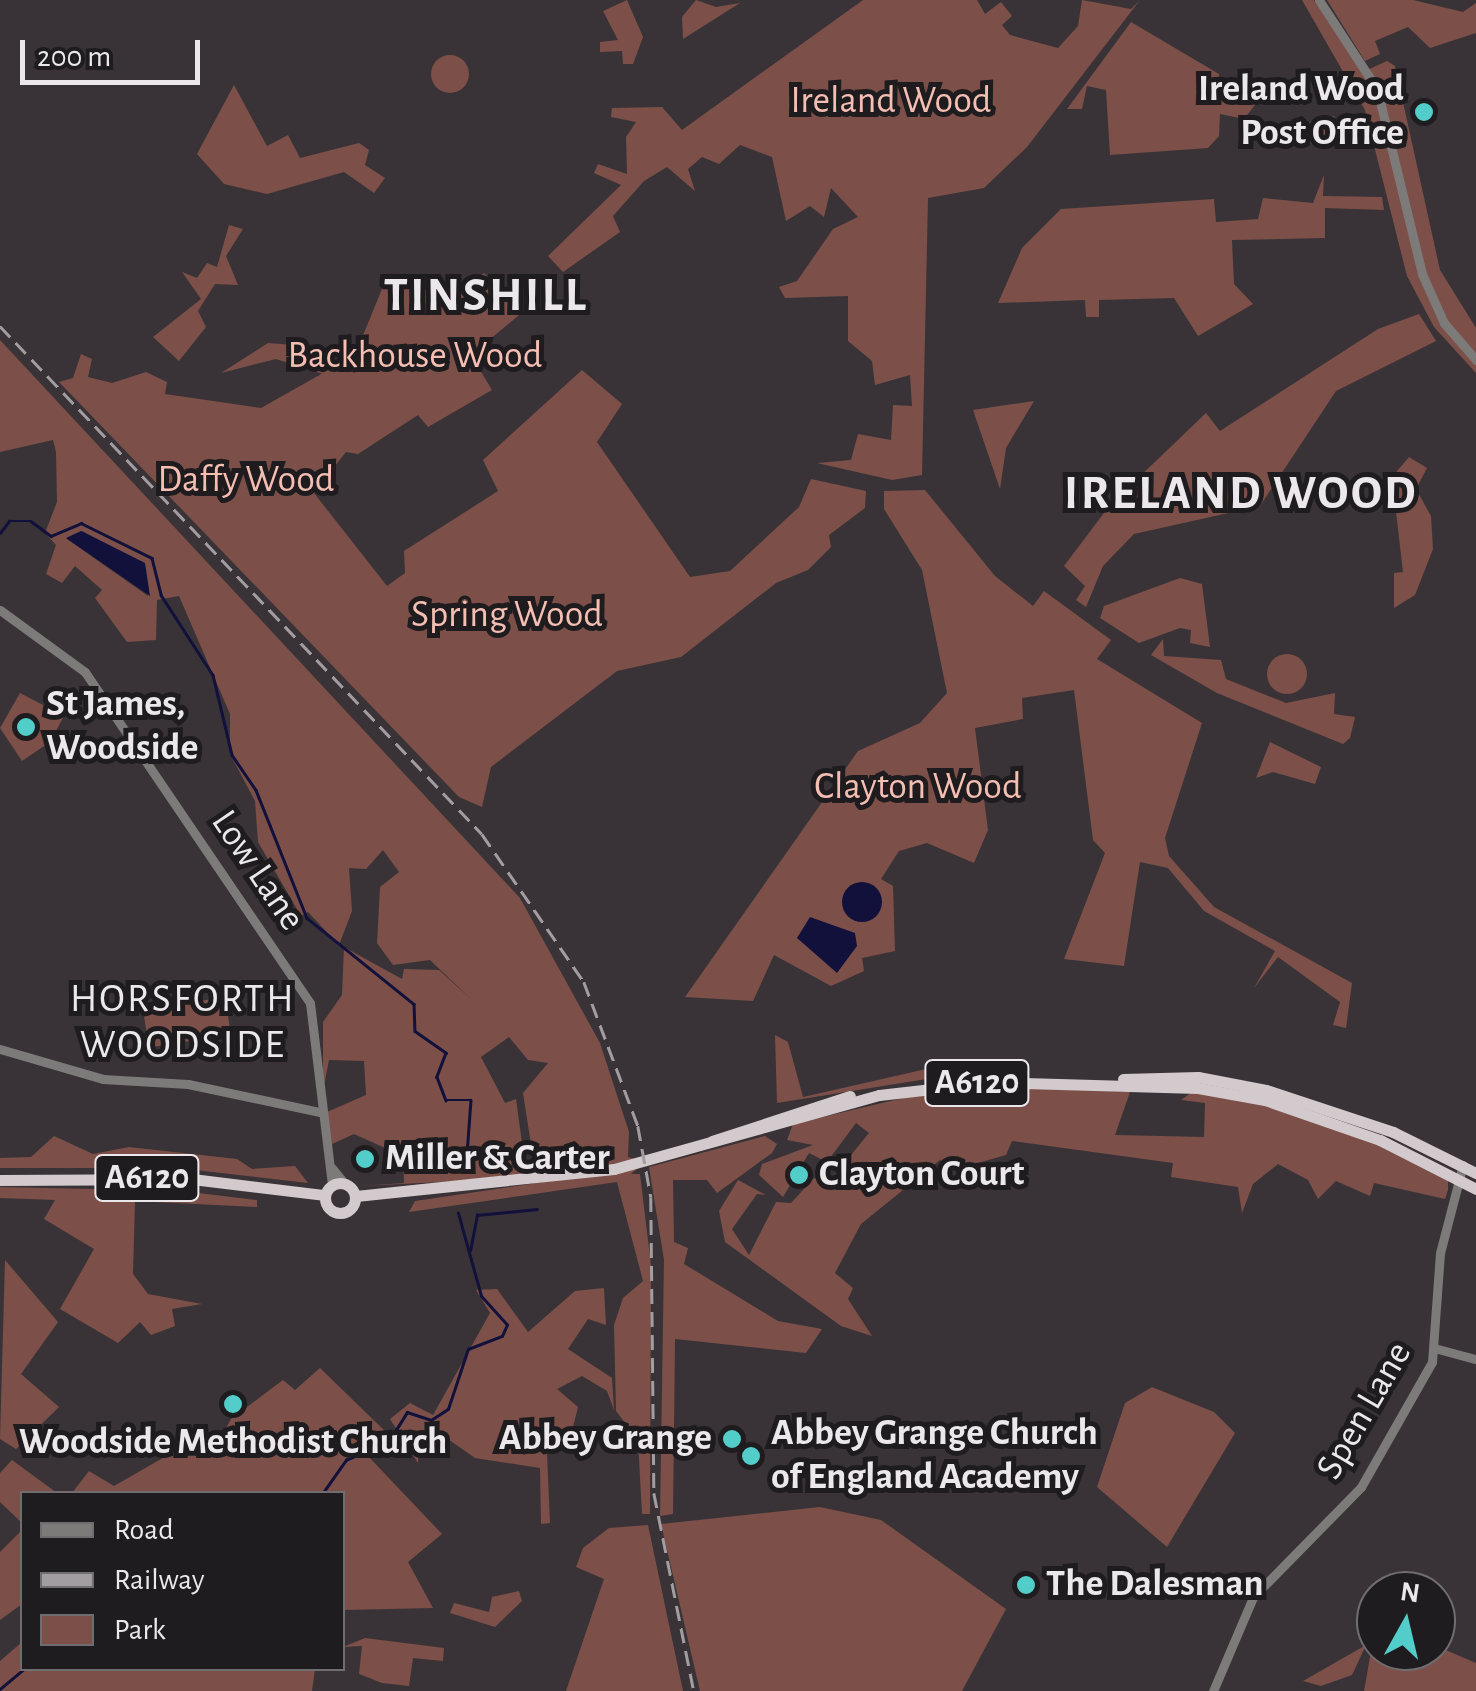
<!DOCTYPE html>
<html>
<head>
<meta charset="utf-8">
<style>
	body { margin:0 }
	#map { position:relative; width:1476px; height:1691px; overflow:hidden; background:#393337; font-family:"Alegreya Sans",sans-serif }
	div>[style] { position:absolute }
	.green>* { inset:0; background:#7c5048; transform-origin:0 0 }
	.round { border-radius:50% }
	.water>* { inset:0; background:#11113c }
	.stream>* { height:2.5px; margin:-1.25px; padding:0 1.25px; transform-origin:1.25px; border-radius:1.25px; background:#11113c }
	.tertiary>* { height:9px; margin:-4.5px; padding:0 4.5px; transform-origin:4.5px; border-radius:4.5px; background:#7d7a7a }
	.trunk>* { height:11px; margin:-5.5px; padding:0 5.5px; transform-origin:5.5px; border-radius:5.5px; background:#d2cacc }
	.trunk>.ring { margin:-5.5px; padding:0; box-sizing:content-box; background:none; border:11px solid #d2cacc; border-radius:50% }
	.rail>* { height:2.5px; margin-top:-1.25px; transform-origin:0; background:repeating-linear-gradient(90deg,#a29da0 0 15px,transparent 0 23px) }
	.dots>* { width:28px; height:28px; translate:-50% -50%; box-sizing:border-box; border:5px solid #1e1c1e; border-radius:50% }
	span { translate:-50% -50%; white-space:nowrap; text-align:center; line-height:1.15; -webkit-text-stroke:10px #1e1c1e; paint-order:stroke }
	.shield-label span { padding:2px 8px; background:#1e1c1e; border:2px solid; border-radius:8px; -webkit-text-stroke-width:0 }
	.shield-label { font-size:35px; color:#ebe7ea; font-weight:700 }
	.poi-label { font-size:38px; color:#ebe7ea; font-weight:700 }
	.right { translate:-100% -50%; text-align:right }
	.left { translate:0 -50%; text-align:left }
	.park-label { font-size:38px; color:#f5beb3 }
	.street-label { font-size:38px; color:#ebe7ea }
	.neighbourhood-label { font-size:40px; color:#ebe7ea; letter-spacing:2.5px }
	.district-label { font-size:48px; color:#ebe7ea; font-weight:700; letter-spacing:2.5px }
	.legend { position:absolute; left:20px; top:1491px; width:325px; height:180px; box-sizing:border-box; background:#1e1c1e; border:2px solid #706d70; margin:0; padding:12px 18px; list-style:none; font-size:30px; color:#ebe7ea }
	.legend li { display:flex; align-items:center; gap:20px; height:50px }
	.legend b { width:50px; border:2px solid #706d70 }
	.north { position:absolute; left:1356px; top:1571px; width:100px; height:100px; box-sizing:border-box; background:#1e1c1e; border:2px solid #706d70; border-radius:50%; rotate:8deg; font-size:28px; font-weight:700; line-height:40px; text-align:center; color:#ebe7ea }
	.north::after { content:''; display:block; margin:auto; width:35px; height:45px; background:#53cdc9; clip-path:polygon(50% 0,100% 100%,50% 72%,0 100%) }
	.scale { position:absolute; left:20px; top:40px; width:180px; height:45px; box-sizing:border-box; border:5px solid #ebe7ea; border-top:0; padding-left:12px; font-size:30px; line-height:35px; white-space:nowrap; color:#ebe7ea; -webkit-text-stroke:8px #1e1c1e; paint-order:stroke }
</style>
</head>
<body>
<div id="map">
	<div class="green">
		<i style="clip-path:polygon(627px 0,643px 37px,633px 64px,623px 64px,622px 51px,600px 52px,600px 42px,618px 40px,603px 11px)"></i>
		<i style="clip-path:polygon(696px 0,716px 7px,740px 3px,683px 39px,682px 17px)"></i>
		<i style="clip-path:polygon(863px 0,977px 0,985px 14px,1001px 2px,1012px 16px,1002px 25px,1010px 35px,1058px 48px,1078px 26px,1082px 0,1131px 9px,1140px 0,1027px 147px,984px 188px,928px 198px,922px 475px,892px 480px,817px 463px,851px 460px,858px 434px,891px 440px,893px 405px,912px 406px,910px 375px,875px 385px,872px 361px,848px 341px,848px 296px,785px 298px,779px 287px,797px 281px,833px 229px,858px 217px,831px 188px,824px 217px,810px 206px,786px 221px,772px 157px,740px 145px,719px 164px,702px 157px,688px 169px,695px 191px,667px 167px,644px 181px,613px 216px,620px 232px,563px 272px,548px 256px,621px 185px,594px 173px,598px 164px,627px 174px,626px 137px,636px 122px,611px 117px,612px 108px,662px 107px,682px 130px)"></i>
		<i style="clip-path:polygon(1302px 0,1314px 0,1363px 72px,1387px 61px,1395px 66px,1440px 270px,1476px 328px,1476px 373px,1434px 327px,1407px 276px,1365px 110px)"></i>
		<i style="clip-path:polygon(1327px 0,1413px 0,1463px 12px,1476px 3px,1476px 33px,1430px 48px,1408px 27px,1375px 41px,1380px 54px,1365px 61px)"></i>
		<i style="clip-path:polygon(1131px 22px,1219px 74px,1219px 90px,1301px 96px,1255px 105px,1244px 119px,1220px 114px,1219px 136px,1208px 148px,1110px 155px,1106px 90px,1087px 86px,1082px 109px,1067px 109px)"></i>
		<i class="round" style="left:431px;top:55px;width:38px;height:38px"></i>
		<i style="clip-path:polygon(234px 85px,267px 146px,288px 135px,300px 158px,359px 143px,369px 150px,365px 165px,385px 178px,374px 193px,344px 172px,267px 194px,224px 184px,197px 154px)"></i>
		<i style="clip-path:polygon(1334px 116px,1340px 141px,1280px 146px,1280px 129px)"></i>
		<i style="clip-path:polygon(1324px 175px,1323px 196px,1382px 197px,1384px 210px,1325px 208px,1325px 238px,1232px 240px,1234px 284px,1253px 304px,1198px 336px,1174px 298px,1099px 300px,1099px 317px,1086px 317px,1085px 300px,998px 303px,1022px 248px,1061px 209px,1214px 199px,1216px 222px,1258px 219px,1263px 198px,1313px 203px)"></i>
		<i style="clip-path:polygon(229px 225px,243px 229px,226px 256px,238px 285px,215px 284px,198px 311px,206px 327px,179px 361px,153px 337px,201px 299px,182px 272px,197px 278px,207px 263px,217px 267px)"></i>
		<i style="clip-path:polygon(484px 273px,524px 311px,471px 355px,492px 390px,428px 427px,418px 415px,358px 454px,346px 452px,314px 493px,387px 586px,405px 573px,404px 551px,498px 491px,483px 460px,582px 370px,622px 404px,597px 442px,690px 577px,730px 571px,799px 507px,811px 479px,866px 491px,865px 508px,829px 535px,831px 547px,808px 570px,776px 583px,681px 657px,617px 671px,491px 767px,482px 807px,459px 797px,59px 382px,73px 378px,81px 354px,92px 359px,88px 377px,112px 383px,146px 372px,167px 382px,165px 394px,261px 408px,355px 355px,384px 284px,457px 293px)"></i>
		<i style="clip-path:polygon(1419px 314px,1436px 341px,1336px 391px,1260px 506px,1134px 534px,1103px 566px,1086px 607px,1076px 600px,1085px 586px,1064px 566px,1110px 505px,1206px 413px,1220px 431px,1378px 329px)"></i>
		<i style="clip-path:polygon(evenodd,0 340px,520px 898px,600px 1043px,629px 1132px,628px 1157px,637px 1160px,539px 1177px,361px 1186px,404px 1183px,403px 1156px,354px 1134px,332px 1144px,327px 1112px,366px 1095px,364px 1061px,329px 1060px,323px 1091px,323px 1022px,342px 995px,344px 947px,402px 979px,404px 969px,439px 970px,472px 1000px,430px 960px,393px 965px,377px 943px,380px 887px,399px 872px,383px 850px,366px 869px,349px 868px,352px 911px,339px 945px,308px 912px,301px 916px,258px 842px,255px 801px,230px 754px,230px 714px,179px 596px,157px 600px,156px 640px,127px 642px,95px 598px,102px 590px,75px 566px,62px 583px,46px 574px,56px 545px,45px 533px,57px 502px,56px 452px,53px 440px,0 452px,0 340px,82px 531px,144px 563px,148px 596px,67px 539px,82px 531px,0 340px,509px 1037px,528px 1060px,548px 1063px,523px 1093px,534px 1164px,525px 1165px,516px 1099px,505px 1103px,481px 1057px,509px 1037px)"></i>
		<i style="clip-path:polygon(268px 343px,294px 345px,326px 375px,276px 359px,221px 373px)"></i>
		<i style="clip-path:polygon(1034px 401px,1006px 448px,1000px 489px,973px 410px)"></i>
		<i style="clip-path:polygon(1409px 457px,1427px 468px,1416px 489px,1431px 516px,1433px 549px,1415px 595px,1394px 608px,1394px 573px,1403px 572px,1392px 477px)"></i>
		<i style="clip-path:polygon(925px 490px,995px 576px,1033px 606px,1044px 591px,1111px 640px,1097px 659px,1202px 723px,1165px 838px,1169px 856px,1214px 907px,1352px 983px,1346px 1028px,1333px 1025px,1340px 1002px,1278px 957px,1254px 988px,1275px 951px,1204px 911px,1168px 868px,1140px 862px,1124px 966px,1064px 959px,1105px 853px,1093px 840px,1074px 690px,1022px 698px,1023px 719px,975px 728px,988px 830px,974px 863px,927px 843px,899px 851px,881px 879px,893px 886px,895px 951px,862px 958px,864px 971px,831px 986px,774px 955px,753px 1001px,685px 997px,858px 751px,920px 723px,947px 693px,922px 570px,884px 509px,884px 491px)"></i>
		<i style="clip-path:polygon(1180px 578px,1202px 584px,1210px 647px,1190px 643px,1191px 630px,1180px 628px,1139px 643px,1100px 618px,1104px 606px)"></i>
		<i style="clip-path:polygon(1163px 639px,1164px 656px,1221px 660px,1226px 679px,1286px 703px,1335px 693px,1334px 714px,1355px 717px,1350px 738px,1343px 744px,1217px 693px,1151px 655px)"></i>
		<i class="round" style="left:1267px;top:654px;width:40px;height:40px"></i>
		<i style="clip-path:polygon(20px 693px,64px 716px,50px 742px,22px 761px,0 728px)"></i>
		<i style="clip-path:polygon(1270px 742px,1321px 767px,1315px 784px,1273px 772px,1256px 778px)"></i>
		<i style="left:225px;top:997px;width:38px;height:83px;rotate:81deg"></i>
		<i style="clip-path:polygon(775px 1035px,788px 1042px,803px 1097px,957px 1062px,964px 1073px,777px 1103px)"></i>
		<i style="clip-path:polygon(1006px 1087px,1130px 1092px,1115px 1135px,1204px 1137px,1205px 1103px,1181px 1100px,1192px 1092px,1264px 1105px,1380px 1144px,1448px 1180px,1448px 1190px,1445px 1199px,1374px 1183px,1370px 1196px,1336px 1181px,1318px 1199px,1308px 1180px,1278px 1164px,1253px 1184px,1242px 1213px,1238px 1187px,1171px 1177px,1173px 1163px,1012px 1141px,1006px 1155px,957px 1169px,940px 1160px,861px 1224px,835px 1273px,853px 1288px,848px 1299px,872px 1336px,841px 1326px,725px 1242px,719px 1211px,738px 1180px,766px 1195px,757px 1194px,732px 1229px,749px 1255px,776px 1202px,791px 1203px,814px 1178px,828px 1183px,869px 1133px,856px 1123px,827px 1162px,809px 1153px,783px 1197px,759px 1175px,762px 1164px,813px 1145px,787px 1140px,793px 1124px,933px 1091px)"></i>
		<i style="clip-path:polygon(54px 1136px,93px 1154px,129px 1147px,237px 1159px,252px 1169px,295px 1166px,308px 1183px,178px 1168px,0 1168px,0 1158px,31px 1157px)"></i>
		<i style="clip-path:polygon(765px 1136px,777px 1144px,772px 1153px,717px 1193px,707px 1180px,673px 1180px,674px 1242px,688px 1248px,684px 1264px,778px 1321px,822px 1329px,806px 1353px,675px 1339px,673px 1514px,660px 1516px,664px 1260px,649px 1167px)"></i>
		<i style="clip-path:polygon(638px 1168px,631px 1174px,640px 1174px,651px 1265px,650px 1514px,642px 1514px,638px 1440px,616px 1411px,614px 1325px,623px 1298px,643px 1281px,617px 1182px,409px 1212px,415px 1201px)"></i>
		<i style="clip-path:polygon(0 1187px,182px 1191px,257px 1200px,257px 1207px,135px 1201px,133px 1274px,148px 1294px,202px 1304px,172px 1309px,175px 1326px,151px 1335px,140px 1322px,118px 1343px,60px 1309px,94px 1249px,44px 1219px,55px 1200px,0 1198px)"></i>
		<i style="clip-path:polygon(5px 1260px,58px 1322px,21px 1374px,59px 1407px,16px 1449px,0 1439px)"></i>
		<i style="clip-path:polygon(604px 1288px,606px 1325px,588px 1319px,568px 1349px,612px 1378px,614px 1410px,607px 1391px,582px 1376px,557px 1389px,578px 1407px,570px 1439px,547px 1453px,550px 1523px,541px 1524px,540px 1468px,475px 1458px,435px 1430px,419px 1439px,418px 1463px,390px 1419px,410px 1403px,433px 1415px,490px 1313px,476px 1290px,497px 1289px,528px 1332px,575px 1291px)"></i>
		<i style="clip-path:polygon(320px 1368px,390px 1436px,368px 1456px,442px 1534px,408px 1562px,433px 1608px,343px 1610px,342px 1494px,72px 1493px,89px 1471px,114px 1486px,175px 1451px,219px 1441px,231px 1419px,283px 1380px,295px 1390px)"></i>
		<i style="clip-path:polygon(1152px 1387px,1214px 1412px,1235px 1433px,1167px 1547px,1097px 1487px,1125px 1403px)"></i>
		<i style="clip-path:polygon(12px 1460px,57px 1493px,22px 1494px,21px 1522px,0 1502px,0 1473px)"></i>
		<i style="clip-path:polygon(820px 1507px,881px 1520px,1006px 1609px,962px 1691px,700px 1691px,661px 1524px)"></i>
		<i style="clip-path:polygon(648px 1525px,683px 1691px,566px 1691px,604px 1579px,576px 1567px,583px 1548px,609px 1528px)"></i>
		<i style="clip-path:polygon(22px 1530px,22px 1604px,0 1620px,0 1552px)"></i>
		<i style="clip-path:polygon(519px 1591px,522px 1601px,495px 1627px,450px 1613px,454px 1603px,489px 1612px,492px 1597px)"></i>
		<i style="clip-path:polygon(1376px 1623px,1376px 1651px,1436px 1646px,1476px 1663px,1476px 1691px,1364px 1691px)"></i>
		<i style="clip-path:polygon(365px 1638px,444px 1648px,443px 1661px,413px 1658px,409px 1686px,382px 1683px,359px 1674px,362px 1646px,343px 1647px)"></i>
		<i style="clip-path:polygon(22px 1642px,22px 1668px,315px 1669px,312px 1691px,0 1691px,0 1661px)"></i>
		<i style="clip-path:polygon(1366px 1645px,1352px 1675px,1321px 1686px,1303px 1681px)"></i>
	</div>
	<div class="water">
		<i style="clip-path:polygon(81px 531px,145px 563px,150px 596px,66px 538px)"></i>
		<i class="round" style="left:842px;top:882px;width:40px;height:40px"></i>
		<i style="clip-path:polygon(810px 917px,855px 933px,857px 946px,837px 973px,797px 938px)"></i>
	</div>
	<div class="stream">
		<i style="left:0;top:533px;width:15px;rotate:-53deg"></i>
		<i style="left:9px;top:521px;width:22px"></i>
		<i style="left:31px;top:521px;width:25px;rotate:37deg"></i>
		<i style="left:51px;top:536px;width:33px;rotate:-23deg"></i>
		<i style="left:81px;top:523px;width:79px;rotate:26.2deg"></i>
		<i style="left:152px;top:558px;width:38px;rotate:76deg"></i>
		<i style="left:161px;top:595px;width:95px;rotate:57deg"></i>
		<i style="left:213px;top:675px;width:82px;rotate:76.6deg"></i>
		<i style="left:232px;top:755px;width:42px;rotate:55.6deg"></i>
		<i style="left:256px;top:790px;width:138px;rotate:68.3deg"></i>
		<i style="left:307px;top:918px;width:137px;rotate:38.8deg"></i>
		<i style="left:414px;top:1004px;width:27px;rotate:88deg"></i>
		<i style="left:415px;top:1031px;width:38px;rotate:35deg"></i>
		<i style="left:446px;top:1053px;width:26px;rotate:111deg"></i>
		<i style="left:437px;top:1077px;width:25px;rotate:69deg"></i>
		<i style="left:446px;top:1100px;width:25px"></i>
		<i style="left:471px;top:1100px;width:68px;rotate:94.2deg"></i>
		<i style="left:470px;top:1251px;width:37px;rotate:-79deg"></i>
		<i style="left:477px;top:1215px;width:60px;rotate:-5.7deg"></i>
		<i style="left:322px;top:1494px;width:42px;rotate:-54.8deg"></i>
		<i style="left:346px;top:1460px;width:47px;rotate:-23.8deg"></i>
		<i style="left:389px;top:1441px;width:34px;rotate:-58deg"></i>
		<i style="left:407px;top:1412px;width:25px;rotate:18deg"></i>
		<i style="left:431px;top:1420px;width:20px;rotate:-33deg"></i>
		<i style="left:448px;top:1409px;width:63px;rotate:-71.6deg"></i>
		<i style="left:468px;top:1349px;width:36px;rotate:-21deg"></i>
		<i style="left:502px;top:1336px;width:12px;rotate:-66deg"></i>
		<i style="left:507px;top:1325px;width:39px;rotate:-132deg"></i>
		<i style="left:481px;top:1296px;width:86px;rotate:-105.5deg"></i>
		<i style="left:0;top:1689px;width:33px;rotate:-40deg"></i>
	</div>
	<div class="tertiary">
		<i style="left:1319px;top:0;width:106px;rotate:56.9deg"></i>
		<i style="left:1377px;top:89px;width:190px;rotate:76.3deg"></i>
		<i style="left:1422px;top:274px;width:54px;rotate:65.8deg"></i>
		<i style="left:1444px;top:323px;width:49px;rotate:49.1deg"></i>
		<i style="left:0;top:610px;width:105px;rotate:36.1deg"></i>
		<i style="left:85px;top:672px;width:400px;rotate:55.8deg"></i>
		<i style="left:310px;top:1003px;width:183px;rotate:83.1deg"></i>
		<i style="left:0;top:1049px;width:107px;rotate:16.2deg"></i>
		<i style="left:103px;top:1079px;width:85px;rotate:3.4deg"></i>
		<i style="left:188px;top:1084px;width:135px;rotate:12deg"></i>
		<i style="left:332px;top:1168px;width:19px;rotate:51deg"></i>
		<i style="left:1438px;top:1349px;width:39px;rotate:15deg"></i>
		<i style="left:1213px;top:1691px;width:102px;rotate:-66.9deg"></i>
		<i style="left:1253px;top:1597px;width:154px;rotate:-45.5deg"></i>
		<i style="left:1361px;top:1487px;width:144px;rotate:-60.4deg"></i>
		<i style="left:1432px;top:1362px;width:109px;rotate:-85.8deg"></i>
		<i style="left:1440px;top:1253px;width:91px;rotate:-75.4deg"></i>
	</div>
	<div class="trunk">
		<i style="left:1123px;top:1079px;width:75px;rotate:-1.5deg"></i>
		<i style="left:1198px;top:1077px;width:69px;rotate:10.8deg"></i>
		<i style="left:1266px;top:1090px;width:134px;rotate:18.3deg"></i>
		<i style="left:1393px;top:1132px;width:93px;rotate:26.3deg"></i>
		<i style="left:712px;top:1141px;width:145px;rotate:-18.1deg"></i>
		<i style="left:0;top:1180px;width:192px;rotate:-0.3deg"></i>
		<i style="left:192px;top:1179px;width:134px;rotate:6.9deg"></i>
		<i class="ring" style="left:325px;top:1183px;width:19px;height:19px"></i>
		<i style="left:356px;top:1196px;width:259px;rotate:-6deg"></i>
		<i style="left:614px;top:1169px;width:275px;rotate:-15.6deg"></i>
		<i style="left:879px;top:1095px;width:115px;rotate:-6.5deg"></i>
		<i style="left:993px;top:1082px;width:205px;rotate:1.7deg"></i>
		<i style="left:1198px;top:1088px;width:68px;rotate:10.2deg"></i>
		<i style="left:1265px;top:1100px;width:122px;rotate:19.2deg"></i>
		<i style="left:1380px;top:1140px;width:108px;rotate:27deg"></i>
	</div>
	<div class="rail">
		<i style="left:0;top:326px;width:700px;rotate:46.5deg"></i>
		<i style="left:482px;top:834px;width:180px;rotate:55.4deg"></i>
		<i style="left:584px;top:982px;width:154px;rotate:69.4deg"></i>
		<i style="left:638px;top:1126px;width:72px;rotate:79.6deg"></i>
		<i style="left:651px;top:1197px;width:296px;rotate:89.4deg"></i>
		<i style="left:654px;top:1493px;width:202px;rotate:78.6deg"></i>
	</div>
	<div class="dots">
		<i style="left:1424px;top:112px;background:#53cdc9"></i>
		<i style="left:26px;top:727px;background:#53cdc9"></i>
		<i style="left:365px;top:1159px;background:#53cdc9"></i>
		<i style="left:799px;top:1175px;background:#53cdc9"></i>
		<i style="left:233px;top:1404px;background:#53cdc9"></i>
		<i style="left:732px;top:1439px;background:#53cdc9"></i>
		<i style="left:751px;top:1456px;background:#53cdc9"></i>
		<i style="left:1026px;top:1585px;background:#53cdc9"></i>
	</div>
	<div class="shield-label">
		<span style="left:977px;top:1083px">A6120</span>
		<span style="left:147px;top:1178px">A6120</span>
	</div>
	<div class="poi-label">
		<span class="right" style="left:1404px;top:112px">Ireland Wood<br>Post Office</span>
		<span class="left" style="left:46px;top:727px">St James,<br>Woodside</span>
		<span class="left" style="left:385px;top:1159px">Miller &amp; Carter</span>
		<span class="left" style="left:819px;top:1175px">Clayton Court</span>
		<span class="left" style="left:771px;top:1456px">Abbey Grange Church<br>of England Academy</span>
		<span class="right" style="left:712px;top:1439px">Abbey Grange</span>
		<span style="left:233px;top:1443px">Woodside Methodist Church</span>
		<span class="left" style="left:1046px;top:1585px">The Dalesman</span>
	</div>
	<div class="park-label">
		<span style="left:891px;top:102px">Ireland Wood</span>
		<span style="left:415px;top:357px">Backhouse Wood</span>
		<span style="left:246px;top:481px">Daffy Wood</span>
		<span style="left:507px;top:616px">Spring Wood</span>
		<span style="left:918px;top:788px">Clayton Wood</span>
	</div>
	<div class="street-label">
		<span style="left:257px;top:871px;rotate:56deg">Low Lane</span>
		<span style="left:1365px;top:1411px;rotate:-60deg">Spen Lane</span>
	</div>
	<div class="neighbourhood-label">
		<span style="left:183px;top:1022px">HORSFORTH<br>WOODSIDE</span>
	</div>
	<div class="district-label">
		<span style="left:486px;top:297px">TINSHILL</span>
		<span style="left:1241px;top:495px">IRELAND WOOD</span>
	</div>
	<ul class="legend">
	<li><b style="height:12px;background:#7d7a7a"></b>Road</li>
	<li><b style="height:12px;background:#a29da0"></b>Railway</li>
	<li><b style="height:28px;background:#7c5048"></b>Park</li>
	</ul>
	<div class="north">N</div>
	<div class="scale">200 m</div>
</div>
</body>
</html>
